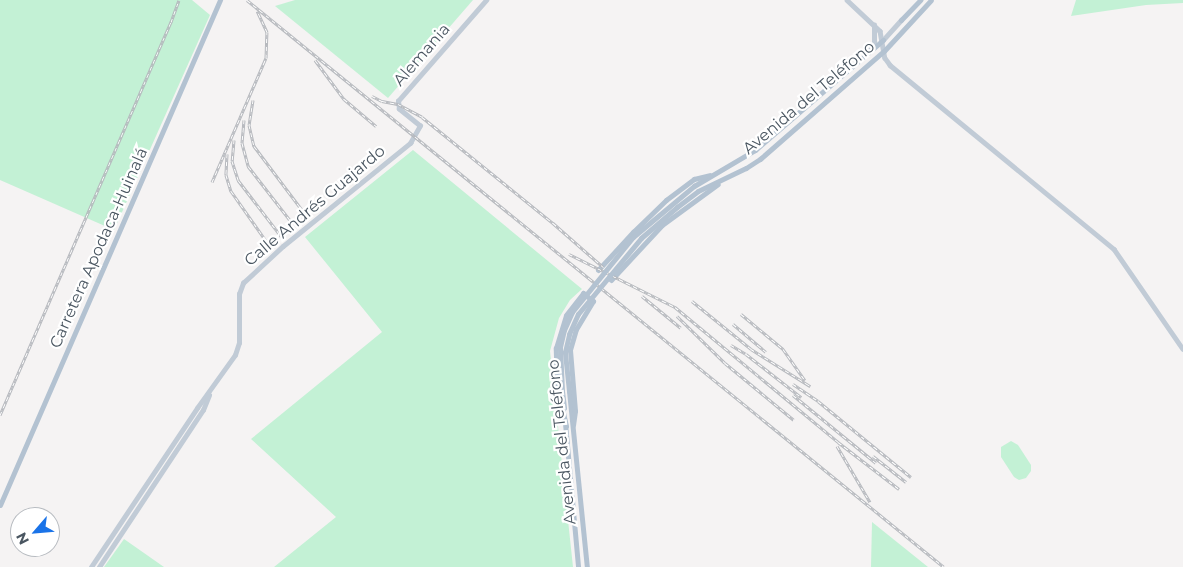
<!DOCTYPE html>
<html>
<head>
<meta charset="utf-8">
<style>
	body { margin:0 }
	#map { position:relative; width:1183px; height:567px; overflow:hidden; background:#f5f3f3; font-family:Montserrat,sans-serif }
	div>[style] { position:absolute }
	.green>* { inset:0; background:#c3f1d5 }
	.secondary>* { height:4.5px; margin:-2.25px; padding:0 2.25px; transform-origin:2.25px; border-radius:2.25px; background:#c1cbd6 }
	.primary>* { height:5px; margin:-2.5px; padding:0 2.5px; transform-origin:2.5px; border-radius:2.5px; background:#b3c2d1 }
	.rail>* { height:3px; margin-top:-1.5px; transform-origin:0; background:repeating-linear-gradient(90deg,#fff 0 4px,#b5b8bd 0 8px); box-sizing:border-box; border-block:1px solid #b5b8bd }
	.primary-bridge>* { height:5px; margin:-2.5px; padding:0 2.5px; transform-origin:2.5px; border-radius:2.5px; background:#b3c2d1 }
	span { translate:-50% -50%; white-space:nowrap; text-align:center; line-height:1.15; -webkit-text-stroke:4.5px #fff; paint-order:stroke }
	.street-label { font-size:16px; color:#4a5661 }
	.north { position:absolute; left:10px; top:507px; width:50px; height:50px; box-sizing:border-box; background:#fff; border:1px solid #b7bbc0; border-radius:50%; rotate:243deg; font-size:14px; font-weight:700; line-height:20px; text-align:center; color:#4a5661 }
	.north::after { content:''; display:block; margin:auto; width:18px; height:22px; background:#1a73e8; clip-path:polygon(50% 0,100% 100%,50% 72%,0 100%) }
</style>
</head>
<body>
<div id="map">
	<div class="green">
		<i style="clip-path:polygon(0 0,192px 0,210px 15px,114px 230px,0 180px)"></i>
		<i style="clip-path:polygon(295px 0,473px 0,388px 98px,275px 6px)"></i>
		<i style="clip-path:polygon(1076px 0,1183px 0,1183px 3px,1146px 5px,1071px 16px)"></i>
		<i style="clip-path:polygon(413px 150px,582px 289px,570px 300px,559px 318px,550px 351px,573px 567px,274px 567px,336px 517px,251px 439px,382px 332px,305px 237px)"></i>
		<i style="clip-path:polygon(1011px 441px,1018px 445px,1031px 465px,1031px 471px,1026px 478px,1019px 480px,1014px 477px,1001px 457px,1001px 447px)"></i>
		<i style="clip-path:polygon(872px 522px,928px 567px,871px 567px)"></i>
		<i style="clip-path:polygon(124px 539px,164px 567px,104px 567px)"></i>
	</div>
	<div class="secondary">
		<i style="left:847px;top:0;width:45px;rotate:43.2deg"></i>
		<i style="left:880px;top:31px;width:27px;rotate:80deg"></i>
		<i style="left:885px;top:58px;width:9px;rotate:54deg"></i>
		<i style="left:890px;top:65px;width:290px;rotate:39.4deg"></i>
		<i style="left:1114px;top:249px;width:121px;rotate:55.4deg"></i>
		<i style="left:883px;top:40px;width:27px;rotate:-48deg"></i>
		<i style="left:870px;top:50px;width:9px;rotate:-63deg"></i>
		<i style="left:874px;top:42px;width:17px;rotate:-90deg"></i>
		<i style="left:91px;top:567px;width:191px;rotate:-56.3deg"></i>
		<i style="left:197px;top:408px;width:65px;rotate:-54.4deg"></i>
		<i style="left:235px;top:355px;width:13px;rotate:-72deg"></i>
		<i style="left:239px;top:343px;width:49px;rotate:-90deg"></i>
		<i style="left:239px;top:294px;width:12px;rotate:-70deg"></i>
		<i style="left:243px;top:283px;width:54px;rotate:-42.8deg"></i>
		<i style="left:283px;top:246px;width:164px;rotate:-39deg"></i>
		<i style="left:410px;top:143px;width:20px;rotate:-60deg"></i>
		<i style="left:420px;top:126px;width:27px;rotate:-141deg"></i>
		<i style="left:399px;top:109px;width:8px;rotate:-97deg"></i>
		<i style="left:398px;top:101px;width:134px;rotate:-48.9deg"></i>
		<i style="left:99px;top:567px;width:188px;rotate:-56.5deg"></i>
		<i style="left:203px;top:410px;width:16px;rotate:-68deg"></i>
	</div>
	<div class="primary">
		<i style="left:901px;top:20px;width:28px;rotate:-46deg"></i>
		<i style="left:694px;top:186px;width:71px;rotate:-30.5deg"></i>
		<i style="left:755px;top:150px;width:169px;rotate:-40.7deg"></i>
		<i style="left:698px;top:191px;width:53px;rotate:-25.6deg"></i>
		<i style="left:746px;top:168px;width:17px;rotate:-33deg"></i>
		<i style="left:760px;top:159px;width:164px;rotate:-41.1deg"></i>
		<i style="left:884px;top:51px;width:69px;rotate:-47.3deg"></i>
		<i style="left:598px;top:270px;width:52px;rotate:-47.4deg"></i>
		<i style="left:633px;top:232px;width:46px;rotate:-44.1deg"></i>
		<i style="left:666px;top:200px;width:35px;rotate:-37deg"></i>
		<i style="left:694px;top:179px;width:16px;rotate:-14deg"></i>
		<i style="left:611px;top:280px;width:75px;rotate:-47.2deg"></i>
		<i style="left:662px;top:225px;width:69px;rotate:-36.2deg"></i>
		<i style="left:562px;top:391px;width:17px;rotate:83deg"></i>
		<i style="left:569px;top:391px;width:177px;rotate:84.2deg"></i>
		<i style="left:565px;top:423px;width:145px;rotate:84.8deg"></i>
		<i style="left:566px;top:426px;width:42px;rotate:-102.4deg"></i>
		<i style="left:557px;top:385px;width:37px;rotate:-92deg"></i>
		<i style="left:556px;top:348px;width:34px;rotate:-73deg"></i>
		<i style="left:566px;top:315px;width:28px;rotate:-52deg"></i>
		<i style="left:583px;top:293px;width:13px;rotate:39deg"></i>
		<i style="left:593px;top:301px;width:33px;rotate:121deg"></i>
		<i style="left:576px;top:329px;width:22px;rotate:106deg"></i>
		<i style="left:570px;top:350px;width:61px;rotate:85.3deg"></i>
		<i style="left:575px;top:411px;width:14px;rotate:98deg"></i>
		<i style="left:0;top:505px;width:551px;rotate:-66.46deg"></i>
	</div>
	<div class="rail">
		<i style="left:247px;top:0;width:898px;rotate:39.13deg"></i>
		<i style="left:315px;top:60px;width:49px;rotate:53.4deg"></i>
		<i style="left:344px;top:99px;width:42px;rotate:40.2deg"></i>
		<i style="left:372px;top:96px;width:11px;rotate:27deg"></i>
		<i style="left:382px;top:101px;width:16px;rotate:11deg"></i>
		<i style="left:398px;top:104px;width:27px;rotate:28deg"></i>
		<i style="left:422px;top:117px;width:169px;rotate:39deg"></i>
		<i style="left:553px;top:223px;width:67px;rotate:41.3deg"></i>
		<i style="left:253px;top:100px;width:25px;rotate:99deg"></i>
		<i style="left:249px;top:125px;width:22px;rotate:77deg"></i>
		<i style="left:254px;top:146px;width:85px;rotate:53.1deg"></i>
		<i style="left:244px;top:120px;width:23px;rotate:95deg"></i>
		<i style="left:242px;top:143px;width:24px;rotate:75deg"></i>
		<i style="left:248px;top:166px;width:73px;rotate:52.2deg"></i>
		<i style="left:234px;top:140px;width:21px;rotate:95deg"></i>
		<i style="left:232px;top:161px;width:20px;rotate:72deg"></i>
		<i style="left:238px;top:180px;width:71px;rotate:52.5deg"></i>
		<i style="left:227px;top:154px;width:21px;rotate:93deg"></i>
		<i style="left:226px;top:175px;width:17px;rotate:73deg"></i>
		<i style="left:231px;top:191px;width:66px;rotate:54.9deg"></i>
		<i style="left:212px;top:182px;width:135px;rotate:-66.5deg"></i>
		<i style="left:266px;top:58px;width:26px;rotate:-88deg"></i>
		<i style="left:267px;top:32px;width:23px;rotate:-115deg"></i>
		<i style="left:569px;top:254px;width:119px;rotate:26.6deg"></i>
		<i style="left:675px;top:307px;width:212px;rotate:39.6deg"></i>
		<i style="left:838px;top:442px;width:77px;rotate:37.6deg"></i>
		<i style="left:642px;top:296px;width:50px;rotate:39.4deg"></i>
		<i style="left:692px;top:301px;width:76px;rotate:39.1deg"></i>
		<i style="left:751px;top:349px;width:70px;rotate:32.1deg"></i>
		<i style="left:741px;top:314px;width:55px;rotate:39.8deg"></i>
		<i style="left:783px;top:349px;width:38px;rotate:55deg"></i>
		<i style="left:677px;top:316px;width:67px;rotate:44.4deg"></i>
		<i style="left:725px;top:363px;width:89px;rotate:39.6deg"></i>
		<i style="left:733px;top:324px;width:43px;rotate:40.3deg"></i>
		<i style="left:731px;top:345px;width:17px;rotate:31deg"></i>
		<i style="left:746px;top:354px;width:70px;rotate:38deg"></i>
		<i style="left:793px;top:384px;width:30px;rotate:34deg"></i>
		<i style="left:818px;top:401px;width:120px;rotate:39.3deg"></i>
		<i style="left:793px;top:395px;width:107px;rotate:39.3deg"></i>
		<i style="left:0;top:415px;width:429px;rotate:-66.5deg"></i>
		<i style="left:171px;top:22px;width:23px;rotate:-70deg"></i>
		<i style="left:837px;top:446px;width:65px;rotate:59.5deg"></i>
		<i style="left:873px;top:456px;width:42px;rotate:38.2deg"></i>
	</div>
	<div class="primary-bridge">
		<i style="left:562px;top:391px;width:44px;rotate:-92.6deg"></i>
		<i style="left:560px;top:347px;width:17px;rotate:-77deg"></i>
		<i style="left:564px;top:330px;width:20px;rotate:-66deg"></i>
		<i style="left:572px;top:312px;width:97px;rotate:-50.9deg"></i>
		<i style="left:633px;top:237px;width:80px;rotate:-39.9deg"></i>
		<i style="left:569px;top:391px;width:39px;rotate:-96deg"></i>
		<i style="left:565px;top:352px;width:18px;rotate:-77deg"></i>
		<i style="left:569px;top:334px;width:22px;rotate:-66deg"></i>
		<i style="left:578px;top:314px;width:99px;rotate:-50.3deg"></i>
		<i style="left:641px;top:238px;width:48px;rotate:-40.7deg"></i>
		<i style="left:677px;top:207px;width:26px;rotate:-37deg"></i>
	</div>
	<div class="street-label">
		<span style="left:422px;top:55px;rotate:-49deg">Alemania</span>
		<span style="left:809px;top:98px;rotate:-40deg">Avenida del Teléfono</span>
		<span style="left:315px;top:206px;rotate:-40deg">Calle Andrés Guajardo</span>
		<span style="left:99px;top:248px;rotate:-66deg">Carretera Apodaca-Huinalá</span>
		<span style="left:562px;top:442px;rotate:-96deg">Avenida del Teléfono</span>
	</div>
	<div class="north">N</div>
</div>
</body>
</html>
